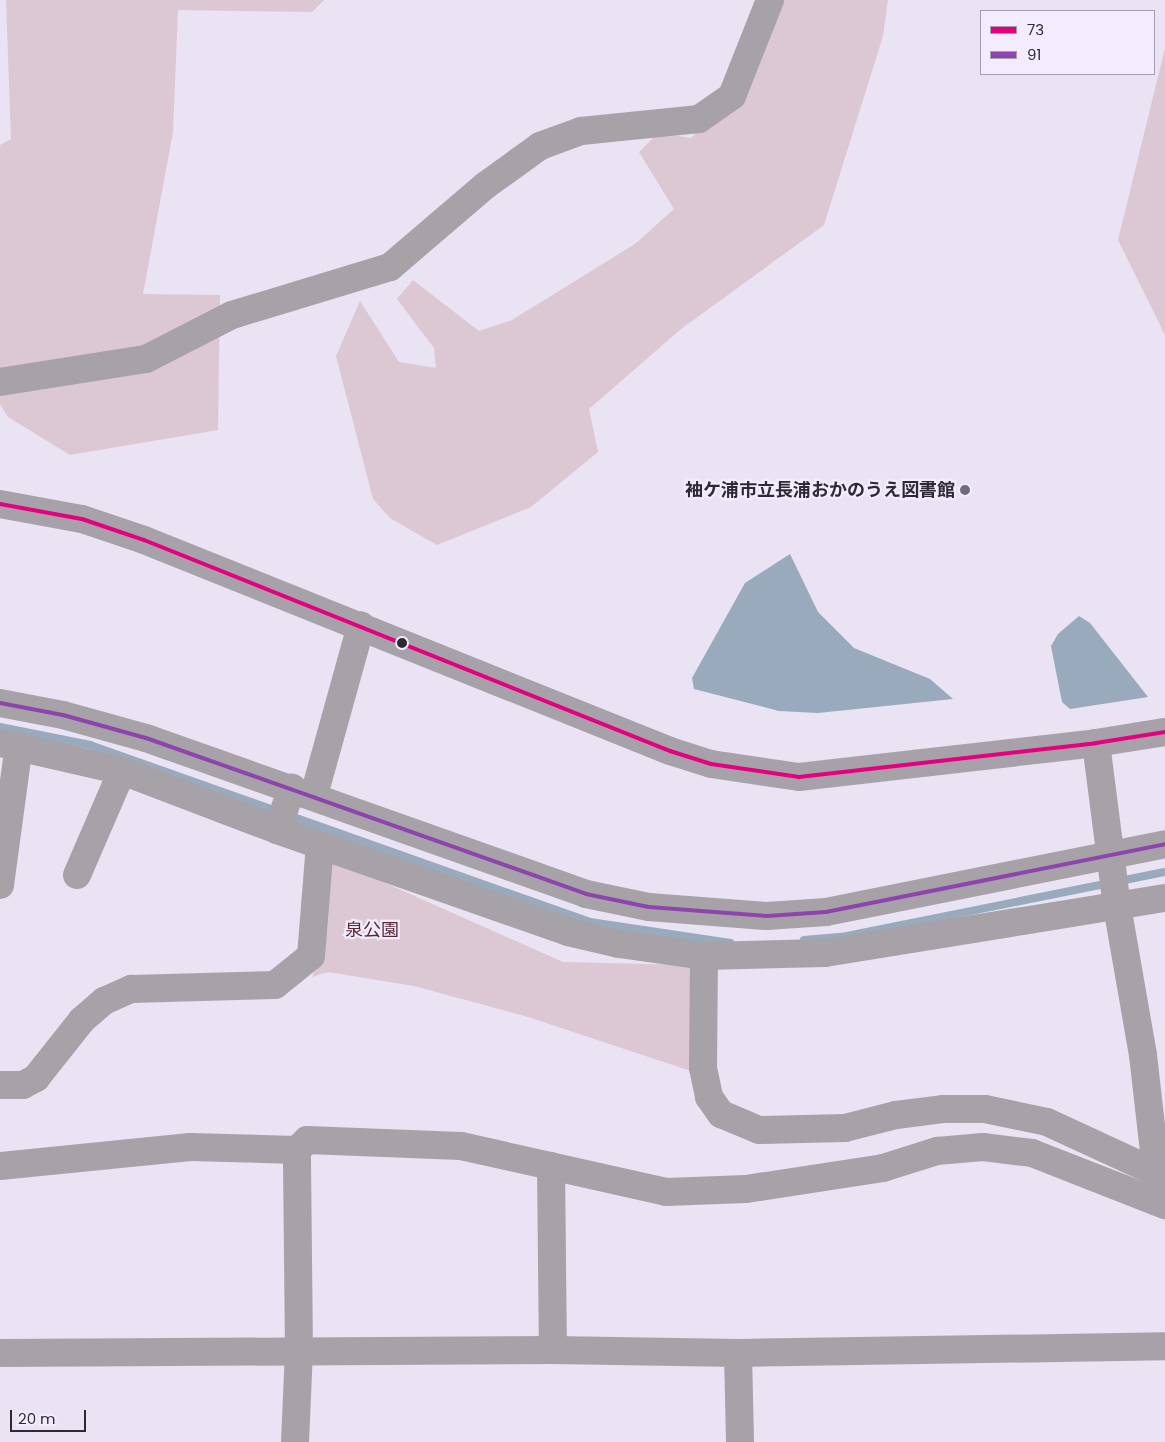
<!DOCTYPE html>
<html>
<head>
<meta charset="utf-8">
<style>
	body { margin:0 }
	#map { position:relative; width:1165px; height:1442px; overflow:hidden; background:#e9e3f3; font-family:Poppins,"Noto Sans JP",sans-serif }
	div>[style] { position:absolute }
	.green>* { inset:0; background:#dbc8d2 }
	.water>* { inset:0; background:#98aabc }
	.stream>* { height:8px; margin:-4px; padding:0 4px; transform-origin:4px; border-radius:4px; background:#98aabc }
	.minor>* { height:28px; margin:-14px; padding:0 14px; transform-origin:14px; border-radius:14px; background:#a7a2a8 }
	.tertiary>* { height:28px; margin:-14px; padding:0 14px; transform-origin:14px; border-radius:14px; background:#a7a2a8 }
	.secondary>* { height:28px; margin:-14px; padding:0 14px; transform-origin:14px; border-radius:14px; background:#a7a2aa }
	.bus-1>* { height:4px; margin:-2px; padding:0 2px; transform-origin:2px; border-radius:2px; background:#e5007d }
	.bus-2>* { height:4px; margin:-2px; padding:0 2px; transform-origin:2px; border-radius:2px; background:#8e44ad }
	.dots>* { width:14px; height:14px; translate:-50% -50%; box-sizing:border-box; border:2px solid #f2ecfe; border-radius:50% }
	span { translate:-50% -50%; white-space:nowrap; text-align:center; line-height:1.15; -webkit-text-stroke:4.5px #f2ecfe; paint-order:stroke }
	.poi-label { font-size:18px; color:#2e2a35; font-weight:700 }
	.right { translate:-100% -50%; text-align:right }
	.park-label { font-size:18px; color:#582734 }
	.legend { position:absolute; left:980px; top:10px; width:175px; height:65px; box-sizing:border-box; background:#f2ecfe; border:1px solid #a49eae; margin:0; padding:6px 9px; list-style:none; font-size:15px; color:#2e2a35 }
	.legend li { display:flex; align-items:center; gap:10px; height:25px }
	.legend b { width:25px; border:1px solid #a49eae }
	.scale { position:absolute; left:10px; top:1410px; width:76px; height:22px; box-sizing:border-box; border:2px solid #2e2a35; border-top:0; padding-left:6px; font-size:15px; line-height:18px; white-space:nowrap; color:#2e2a35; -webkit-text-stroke:4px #f2ecfe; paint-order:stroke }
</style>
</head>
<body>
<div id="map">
	<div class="green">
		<i style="clip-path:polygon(6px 0,324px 0,312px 12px,178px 10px,173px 132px,143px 294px,220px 295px,218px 430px,70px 455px,8px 417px,0 404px,0 145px,11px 139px)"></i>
		<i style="clip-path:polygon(767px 0,888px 0,883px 36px,824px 225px,681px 329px,589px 409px,598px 452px,531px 507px,437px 545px,390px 518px,373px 499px,336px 356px,360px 301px,399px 362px,436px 368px,434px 348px,397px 299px,413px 280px,479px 331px,512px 320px,635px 244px,674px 209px,639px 152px,658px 133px,691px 138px,749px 84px)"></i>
		<i style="clip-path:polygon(1165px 48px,1165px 335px,1118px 240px)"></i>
		<i style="clip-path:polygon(336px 861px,563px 962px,690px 965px,691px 1071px,528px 1017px,414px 986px,328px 972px,312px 977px,322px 957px,326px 869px)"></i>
	</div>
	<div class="water">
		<i style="clip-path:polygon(790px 554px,818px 612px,854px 648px,930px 679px,953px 699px,818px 713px,779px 711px,694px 689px,692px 678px,745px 583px)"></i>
		<i style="clip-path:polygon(1079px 616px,1090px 623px,1148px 697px,1070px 709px,1062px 702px,1051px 646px,1058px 634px)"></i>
	</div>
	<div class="stream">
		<i style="left:0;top:727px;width:92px;rotate:11.3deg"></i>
		<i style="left:90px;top:745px;width:530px;rotate:19.49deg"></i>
		<i style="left:590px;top:922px;width:142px;rotate:8.5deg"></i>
		<i style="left:804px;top:940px;width:38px;rotate:-5deg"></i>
		<i style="left:842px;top:937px;width:329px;rotate:-11.4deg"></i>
	</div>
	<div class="minor">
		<i style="left:0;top:382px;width:148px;rotate:-9deg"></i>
		<i style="left:146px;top:359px;width:97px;rotate:-27.1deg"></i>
		<i style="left:232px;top:315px;width:165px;rotate:-16.9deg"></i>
		<i style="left:390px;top:267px;width:126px;rotate:-40.5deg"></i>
		<i style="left:486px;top:185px;width:67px;rotate:-35.8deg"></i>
		<i style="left:540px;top:146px;width:44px;rotate:-20.1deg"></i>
		<i style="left:581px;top:131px;width:119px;rotate:-5.8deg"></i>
		<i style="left:699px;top:119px;width:40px;rotate:-34.9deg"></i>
		<i style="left:732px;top:96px;width:103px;rotate:-68.4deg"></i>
		<i style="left:0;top:703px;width:64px;rotate:10.8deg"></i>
		<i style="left:63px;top:715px;width:86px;rotate:15.5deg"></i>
		<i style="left:146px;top:738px;width:467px;rotate:19.5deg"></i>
		<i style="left:586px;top:894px;width:64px;rotate:11.7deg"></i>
		<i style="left:649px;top:907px;width:118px;rotate:4.4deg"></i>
		<i style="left:767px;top:916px;width:59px;rotate:-3.9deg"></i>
		<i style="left:826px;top:912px;width:346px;rotate:-11.3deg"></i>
		<i style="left:0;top:743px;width:125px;rotate:12.9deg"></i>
		<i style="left:122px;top:771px;width:166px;rotate:20.8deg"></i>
		<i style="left:277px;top:830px;width:308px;rotate:19.3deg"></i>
		<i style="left:568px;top:932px;width:52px;rotate:13.2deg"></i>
		<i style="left:619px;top:944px;width:86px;rotate:8deg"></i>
		<i style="left:704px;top:956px;width:121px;rotate:-1.4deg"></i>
		<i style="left:825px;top:953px;width:344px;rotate:-9.2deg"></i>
		<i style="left:1096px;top:743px;width:164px;rotate:82.7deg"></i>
		<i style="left:1117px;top:906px;width:151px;rotate:80.1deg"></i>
		<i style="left:1143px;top:1055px;width:133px;rotate:83.5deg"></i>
		<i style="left:314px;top:795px;width:176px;rotate:-74.5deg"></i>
		<i style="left:277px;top:830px;width:45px;rotate:-70.3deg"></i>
		<i style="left:77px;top:875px;width:113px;rotate:-66.6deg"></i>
		<i style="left:0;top:885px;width:141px;rotate:-82.3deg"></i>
		<i style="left:704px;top:956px;width:112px;rotate:90.5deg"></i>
		<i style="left:703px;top:1068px;width:30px;rotate:78deg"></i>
		<i style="left:709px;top:1097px;width:21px;rotate:55deg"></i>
		<i style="left:721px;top:1114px;width:41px;rotate:22.8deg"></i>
		<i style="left:759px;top:1130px;width:86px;rotate:-1.3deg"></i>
		<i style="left:845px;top:1128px;width:53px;rotate:-14.3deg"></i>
		<i style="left:896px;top:1115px;width:47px;rotate:-7.3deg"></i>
		<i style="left:943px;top:1109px;width:42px"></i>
		<i style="left:985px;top:1109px;width:63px;rotate:11.8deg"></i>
		<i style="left:1047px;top:1122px;width:119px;rotate:24.8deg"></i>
		<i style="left:0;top:1085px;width:23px"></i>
		<i style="left:23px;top:1085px;width:15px;rotate:-28deg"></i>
		<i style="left:36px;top:1078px;width:74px;rotate:-51.6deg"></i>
		<i style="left:82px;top:1020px;width:29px;rotate:-41deg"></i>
		<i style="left:104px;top:1001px;width:30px;rotate:-24deg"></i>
		<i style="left:131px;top:989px;width:144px;rotate:-1.6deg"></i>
		<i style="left:275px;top:985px;width:46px;rotate:-38.9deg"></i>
		<i style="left:311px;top:956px;width:111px;rotate:-85.4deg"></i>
		<i style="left:0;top:1166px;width:191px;rotate:-5.7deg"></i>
		<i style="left:190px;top:1147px;width:107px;rotate:1.6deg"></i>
		<i style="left:297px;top:1150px;width:14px;rotate:-45deg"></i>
		<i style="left:307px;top:1140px;width:154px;rotate:2.2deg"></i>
		<i style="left:461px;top:1146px;width:210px;rotate:12.6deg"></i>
		<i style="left:666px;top:1192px;width:80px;rotate:-2.1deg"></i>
		<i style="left:746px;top:1189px;width:139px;rotate:-8.7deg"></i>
		<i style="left:883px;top:1168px;width:57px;rotate:-17.5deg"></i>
		<i style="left:937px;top:1151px;width:46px;rotate:-5deg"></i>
		<i style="left:983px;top:1147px;width:49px;rotate:7deg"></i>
		<i style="left:1032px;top:1153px;width:143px;rotate:21.4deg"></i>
		<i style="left:551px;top:1166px;width:184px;rotate:89.4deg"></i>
		<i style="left:738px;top:1353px;width:89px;rotate:88.7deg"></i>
		<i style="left:295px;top:1442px;width:90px;rotate:-87.5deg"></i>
		<i style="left:299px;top:1352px;width:202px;rotate:-90.6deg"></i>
	</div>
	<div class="tertiary">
		<i style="left:0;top:1353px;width:553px;rotate:-0.31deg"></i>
		<i style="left:553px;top:1350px;width:185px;rotate:0.9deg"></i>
		<i style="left:738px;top:1353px;width:427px;rotate:-0.9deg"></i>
	</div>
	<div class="secondary">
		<i style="left:0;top:504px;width:83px;rotate:10.4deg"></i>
		<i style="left:82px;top:519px;width:65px;rotate:18.7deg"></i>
		<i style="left:144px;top:540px;width:567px;rotate:21.86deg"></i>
		<i style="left:670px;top:751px;width:43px;rotate:17.6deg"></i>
		<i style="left:711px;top:764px;width:89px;rotate:8.4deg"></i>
		<i style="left:799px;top:777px;width:299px;rotate:-6.5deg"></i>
		<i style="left:1096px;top:743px;width:70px;rotate:-9.1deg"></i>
	</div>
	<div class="bus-1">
		<i style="left:0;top:504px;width:83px;rotate:10.4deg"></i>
		<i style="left:82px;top:519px;width:65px;rotate:18.7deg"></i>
		<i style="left:144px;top:540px;width:567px;rotate:21.86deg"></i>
		<i style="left:670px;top:751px;width:43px;rotate:17.6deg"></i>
		<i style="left:711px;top:764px;width:89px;rotate:8.4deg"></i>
		<i style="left:799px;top:777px;width:299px;rotate:-6.5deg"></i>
		<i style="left:1096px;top:743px;width:70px;rotate:-9.1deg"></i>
	</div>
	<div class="bus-2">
		<i style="left:0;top:703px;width:64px;rotate:10.8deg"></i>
		<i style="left:63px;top:715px;width:86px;rotate:15.5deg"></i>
		<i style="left:146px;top:738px;width:467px;rotate:19.5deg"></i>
		<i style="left:586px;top:894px;width:64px;rotate:11.7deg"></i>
		<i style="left:649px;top:907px;width:118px;rotate:4.4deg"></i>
		<i style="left:767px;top:916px;width:59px;rotate:-3.9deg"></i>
		<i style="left:826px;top:912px;width:346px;rotate:-11.3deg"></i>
	</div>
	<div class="dots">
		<i style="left:965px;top:490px;background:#6f6b78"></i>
		<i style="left:402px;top:643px;background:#2e2a35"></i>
	</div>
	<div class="poi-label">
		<span class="right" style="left:955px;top:490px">袖ケ浦市立長浦おかのうえ図書館</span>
	</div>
	<div class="park-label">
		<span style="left:372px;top:930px">泉公園</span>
	</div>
	<ul class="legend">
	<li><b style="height:6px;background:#e5007d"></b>73</li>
	<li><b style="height:6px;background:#8e44ad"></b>91</li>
	</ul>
	<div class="scale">20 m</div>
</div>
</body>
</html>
